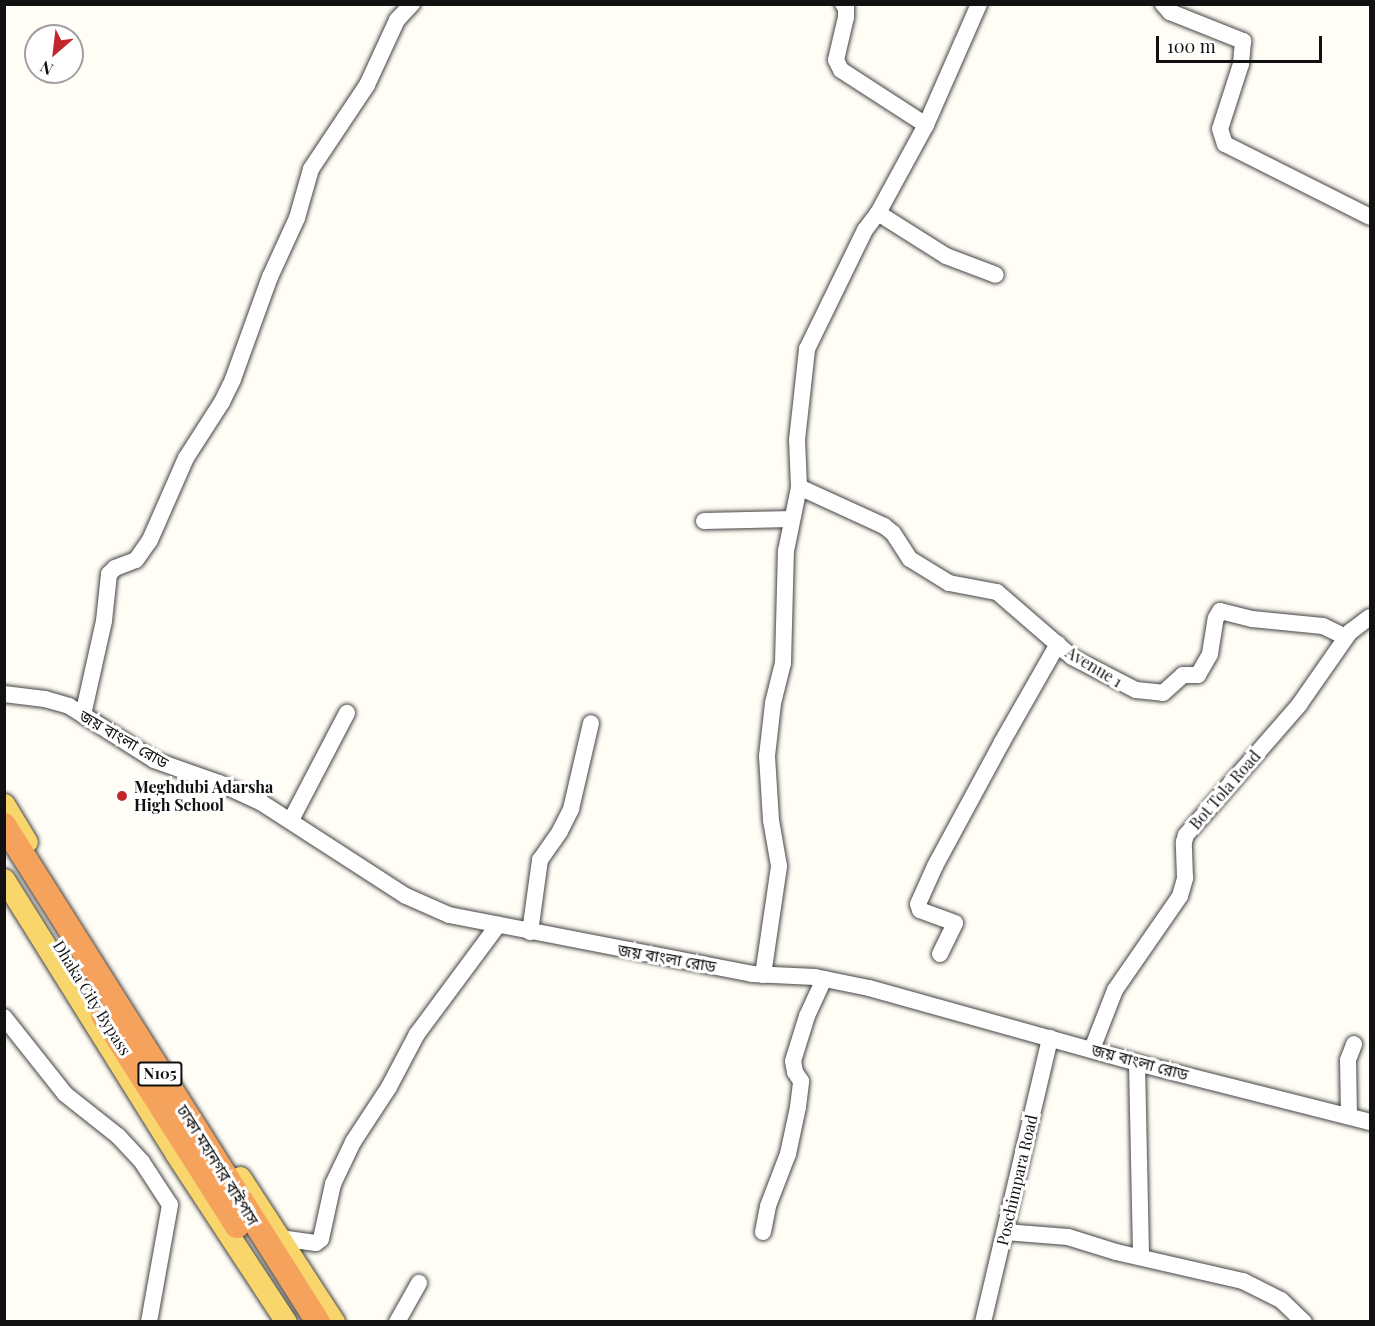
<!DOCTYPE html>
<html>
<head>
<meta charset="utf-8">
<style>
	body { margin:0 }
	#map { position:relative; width:1375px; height:1326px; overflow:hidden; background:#fffdf5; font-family:"Playfair Display","Noto Sans Bengali",serif }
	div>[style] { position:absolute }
	.roads { filter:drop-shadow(0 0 2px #444) drop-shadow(0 0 2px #444) }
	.minor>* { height:16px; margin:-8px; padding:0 8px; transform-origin:8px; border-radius:8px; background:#fff }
	.major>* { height:21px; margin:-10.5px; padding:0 10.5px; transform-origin:10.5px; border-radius:10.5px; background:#f9d66b }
	.highway>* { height:24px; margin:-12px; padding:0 12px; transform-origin:12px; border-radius:12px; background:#f5a25d }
	.dots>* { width:16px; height:16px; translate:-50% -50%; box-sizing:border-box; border:3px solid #fff; border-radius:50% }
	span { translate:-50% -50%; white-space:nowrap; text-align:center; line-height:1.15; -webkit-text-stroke:6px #fff; paint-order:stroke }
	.shield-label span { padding:2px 4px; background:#fff; border:2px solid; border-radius:4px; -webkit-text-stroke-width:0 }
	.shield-label { font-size:15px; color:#111; font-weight:700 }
	.street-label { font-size:16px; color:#111 }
	.poi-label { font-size:16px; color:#111; font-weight:700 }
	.left { translate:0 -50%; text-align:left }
	.frame { position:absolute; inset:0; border:6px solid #111; pointer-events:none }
	.north { position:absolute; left:24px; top:24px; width:60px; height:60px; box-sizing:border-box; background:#fff; border:2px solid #a0a0a0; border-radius:50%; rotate:208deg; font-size:16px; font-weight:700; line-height:24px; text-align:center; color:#111 }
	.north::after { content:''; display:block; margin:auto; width:21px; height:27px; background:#c4262e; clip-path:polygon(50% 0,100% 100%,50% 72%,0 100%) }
	.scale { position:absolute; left:1156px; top:36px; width:166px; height:27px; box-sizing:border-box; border:3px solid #111; border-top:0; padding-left:8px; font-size:18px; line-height:21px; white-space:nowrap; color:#111; -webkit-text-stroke:4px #fff; paint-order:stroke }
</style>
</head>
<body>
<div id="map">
	<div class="roads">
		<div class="minor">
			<i style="left:843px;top:4px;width:4px;rotate:45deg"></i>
			<i style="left:846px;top:7px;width:10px;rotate:90deg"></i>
			<i style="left:846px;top:17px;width:44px;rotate:103.1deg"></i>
			<i style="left:836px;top:60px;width:11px;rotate:63deg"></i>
			<i style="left:841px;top:70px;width:101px;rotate:32.9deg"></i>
			<i style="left:1163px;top:4px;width:11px;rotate:49deg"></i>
			<i style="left:1170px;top:12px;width:79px;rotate:21.7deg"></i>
			<i style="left:1243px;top:41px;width:23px;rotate:95deg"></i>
			<i style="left:1241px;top:64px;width:68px;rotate:107.9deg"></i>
			<i style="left:1220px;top:129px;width:16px;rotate:72deg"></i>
			<i style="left:1225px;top:144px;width:162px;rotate:26.7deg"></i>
			<i style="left:878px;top:213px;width:80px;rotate:32.3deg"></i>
			<i style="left:946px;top:256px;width:53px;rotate:20.8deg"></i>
			<i style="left:799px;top:487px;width:94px;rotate:24.6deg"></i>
			<i style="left:884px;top:526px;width:11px;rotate:38deg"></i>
			<i style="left:893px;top:533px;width:31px;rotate:57deg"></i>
			<i style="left:910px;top:559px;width:46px;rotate:31.6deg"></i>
			<i style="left:949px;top:583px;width:49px;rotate:10.6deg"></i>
			<i style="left:997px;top:592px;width:99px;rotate:40.9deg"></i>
			<i style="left:1072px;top:657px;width:72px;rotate:27.3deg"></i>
			<i style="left:1136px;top:690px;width:27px;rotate:6deg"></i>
			<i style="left:1163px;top:693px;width:27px;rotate:-42deg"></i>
			<i style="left:1183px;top:675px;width:15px"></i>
			<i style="left:1198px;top:675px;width:24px;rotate:-60deg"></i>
			<i style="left:1210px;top:654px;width:36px;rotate:-81deg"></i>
			<i style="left:1216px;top:618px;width:8px;rotate:-60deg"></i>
			<i style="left:1220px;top:611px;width:33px;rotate:14deg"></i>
			<i style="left:1252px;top:619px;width:71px;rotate:5.6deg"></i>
			<i style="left:1323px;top:626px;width:25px;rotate:26deg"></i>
			<i style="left:704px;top:521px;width:88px;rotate:-1.3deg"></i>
			<i style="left:4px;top:694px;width:41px;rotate:7deg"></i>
			<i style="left:45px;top:699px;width:25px;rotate:16deg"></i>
			<i style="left:69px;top:706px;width:101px;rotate:32.4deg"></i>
			<i style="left:154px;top:760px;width:69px;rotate:19.5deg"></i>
			<i style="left:219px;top:783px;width:47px;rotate:24.9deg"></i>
			<i style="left:262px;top:803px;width:171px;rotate:32.9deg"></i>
			<i style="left:406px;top:896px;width:47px;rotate:23.8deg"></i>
			<i style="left:449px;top:915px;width:309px;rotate:11deg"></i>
			<i style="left:752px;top:974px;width:63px;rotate:2.7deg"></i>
			<i style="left:815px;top:977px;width:55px;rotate:11.5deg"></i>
			<i style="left:869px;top:988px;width:278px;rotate:15.6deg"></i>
			<i style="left:1137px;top:1063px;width:240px;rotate:14.2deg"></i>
			<i style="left:83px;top:715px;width:96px;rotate:-77.4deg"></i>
			<i style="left:104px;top:621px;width:47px;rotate:-83.9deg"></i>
			<i style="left:109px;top:574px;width:8px;rotate:-45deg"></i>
			<i style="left:115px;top:568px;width:22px;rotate:-21deg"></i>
			<i style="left:136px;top:560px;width:24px;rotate:-55deg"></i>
			<i style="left:150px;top:540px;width:90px;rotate:-66.3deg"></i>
			<i style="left:186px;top:458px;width:67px;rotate:-57.3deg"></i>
			<i style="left:222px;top:402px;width:25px;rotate:-64deg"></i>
			<i style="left:233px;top:379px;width:109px;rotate:-70.1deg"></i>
			<i style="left:270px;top:277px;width:65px;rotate:-65.4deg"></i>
			<i style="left:297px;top:218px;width:51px;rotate:-74.1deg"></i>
			<i style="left:311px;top:169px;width:101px;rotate:-56.3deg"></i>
			<i style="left:367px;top:85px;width:72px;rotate:-65.2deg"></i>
			<i style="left:397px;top:20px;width:22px;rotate:-47deg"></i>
			<i style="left:291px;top:820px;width:121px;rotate:-62.4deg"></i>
			<i style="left:530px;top:932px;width:73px;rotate:-82.1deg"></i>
			<i style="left:540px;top:860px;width:35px;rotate:-55deg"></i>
			<i style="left:560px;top:831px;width:25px;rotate:-63deg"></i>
			<i style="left:571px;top:809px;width:88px;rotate:-76.9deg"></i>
			<i style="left:940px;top:954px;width:34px;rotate:-64deg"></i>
			<i style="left:955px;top:923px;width:37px;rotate:-160deg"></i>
			<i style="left:920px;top:910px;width:6px;rotate:-108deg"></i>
			<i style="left:918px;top:904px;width:42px;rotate:-65.9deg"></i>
			<i style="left:935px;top:866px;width:141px;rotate:-61.6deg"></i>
			<i style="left:1002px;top:742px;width:113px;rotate:-60.3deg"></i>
			<i style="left:763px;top:975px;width:110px;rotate:-81.6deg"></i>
			<i style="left:779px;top:866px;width:47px;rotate:-99.9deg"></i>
			<i style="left:771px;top:820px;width:64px;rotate:-93.6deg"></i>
			<i style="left:767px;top:756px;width:53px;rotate:-83.5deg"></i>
			<i style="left:773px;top:703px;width:41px;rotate:-76deg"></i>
			<i style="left:783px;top:663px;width:112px;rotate:-88.5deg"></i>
			<i style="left:786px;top:551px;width:65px;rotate:-78.5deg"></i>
			<i style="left:799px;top:487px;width:47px;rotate:-92.4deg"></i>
			<i style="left:797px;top:440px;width:92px;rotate:-83.7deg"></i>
			<i style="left:807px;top:349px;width:132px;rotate:-64deg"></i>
			<i style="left:865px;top:230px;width:21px;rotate:-53deg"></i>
			<i style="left:878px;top:213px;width:100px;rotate:-61.4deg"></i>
			<i style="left:926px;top:125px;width:132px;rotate:-66.3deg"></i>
			<i style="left:4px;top:1017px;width:98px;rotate:51.6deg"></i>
			<i style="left:65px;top:1094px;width:68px;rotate:38.4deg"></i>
			<i style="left:118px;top:1136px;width:35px;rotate:47deg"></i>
			<i style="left:142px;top:1162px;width:51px;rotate:56.9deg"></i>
			<i style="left:170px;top:1205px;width:119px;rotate:100.2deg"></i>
			<i style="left:1092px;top:1049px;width:63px;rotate:-68.7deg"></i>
			<i style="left:1115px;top:990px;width:114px;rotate:-55.3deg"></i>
			<i style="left:1180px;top:896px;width:19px;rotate:-74deg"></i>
			<i style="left:1185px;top:878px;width:36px;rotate:-92deg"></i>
			<i style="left:1184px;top:842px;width:7px;rotate:-74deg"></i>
			<i style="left:1186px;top:835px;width:172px;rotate:-49deg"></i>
			<i style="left:1299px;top:705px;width:89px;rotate:-55.1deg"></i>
			<i style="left:1350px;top:632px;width:25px;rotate:-37deg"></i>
			<i style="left:1137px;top:1063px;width:193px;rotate:88.8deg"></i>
			<i style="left:1349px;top:1116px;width:56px;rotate:-91deg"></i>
			<i style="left:1348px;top:1060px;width:17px;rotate:-69deg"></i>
			<i style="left:763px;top:1232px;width:26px;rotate:-79deg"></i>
			<i style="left:768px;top:1206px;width:56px;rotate:-69deg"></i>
			<i style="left:788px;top:1154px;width:48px;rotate:-78deg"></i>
			<i style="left:798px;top:1107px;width:26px;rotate:-83deg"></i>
			<i style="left:801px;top:1081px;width:11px;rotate:-124deg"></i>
			<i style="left:795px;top:1072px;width:11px;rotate:-100deg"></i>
			<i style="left:793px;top:1061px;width:47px;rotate:-72.7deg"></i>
			<i style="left:807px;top:1016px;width:41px;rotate:-65.3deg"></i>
			<i style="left:1005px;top:1232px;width:63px;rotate:4.5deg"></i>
			<i style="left:1068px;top:1237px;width:50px;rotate:17.4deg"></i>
			<i style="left:1116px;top:1252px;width:130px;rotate:12.9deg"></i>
			<i style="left:1243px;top:1281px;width:42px;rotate:26.6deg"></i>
			<i style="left:1281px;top:1300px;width:32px;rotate:44deg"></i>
			<i style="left:280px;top:1238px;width:36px;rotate:8deg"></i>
			<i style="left:316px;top:1243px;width:6px;rotate:-39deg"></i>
			<i style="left:321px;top:1239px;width:56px;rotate:-77.7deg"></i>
			<i style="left:333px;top:1184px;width:47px;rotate:-64.5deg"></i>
			<i style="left:353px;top:1142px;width:66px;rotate:-56.8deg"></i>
			<i style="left:389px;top:1087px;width:60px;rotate:-62.2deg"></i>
			<i style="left:417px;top:1034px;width:136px;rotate:-53.4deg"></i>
			<i style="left:397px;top:1322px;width:45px;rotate:-60.6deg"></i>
			<i style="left:983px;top:1322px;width:292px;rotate:-76.7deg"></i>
		</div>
		<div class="major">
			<i style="left:4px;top:804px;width:44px;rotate:58.8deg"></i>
			<i style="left:4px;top:879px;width:323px;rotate:58deg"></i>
			<i style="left:175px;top:1153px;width:202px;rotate:56.7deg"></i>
			<i style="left:240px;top:1177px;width:173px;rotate:57deg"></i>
		</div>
		<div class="highway">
			<i style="left:4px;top:825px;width:588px;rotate:57.72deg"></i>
			<i style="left:103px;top:1015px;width:250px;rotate:57.6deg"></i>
		</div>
	</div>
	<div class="dots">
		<i style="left:122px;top:796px;background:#c4262e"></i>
	</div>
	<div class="shield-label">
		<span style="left:160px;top:1074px">N105</span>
	</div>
	<div class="street-label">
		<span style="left:1094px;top:667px;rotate:31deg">Avenue 1</span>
		<span style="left:124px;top:739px;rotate:30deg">জয় বাংলা রোড</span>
		<span style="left:1225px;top:790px;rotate:-49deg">Bot Tola Road</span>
		<span style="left:667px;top:958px;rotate:10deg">জয় বাংলা রোড</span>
		<span style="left:92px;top:998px;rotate:58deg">Dhaka City Bypass</span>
		<span style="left:1140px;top:1062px;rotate:15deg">জয় বাংলা রোড</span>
		<span style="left:218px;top:1165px;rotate:58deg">ঢাকা মহানগর বাইপাস</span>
		<span style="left:1017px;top:1180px;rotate:-77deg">Poschimpara Road</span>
	</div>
	<div class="poi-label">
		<span class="left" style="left:134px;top:796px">Meghdubi Adarsha<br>High School</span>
	</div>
	<div class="frame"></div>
	<div class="north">N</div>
	<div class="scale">100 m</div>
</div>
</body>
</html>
